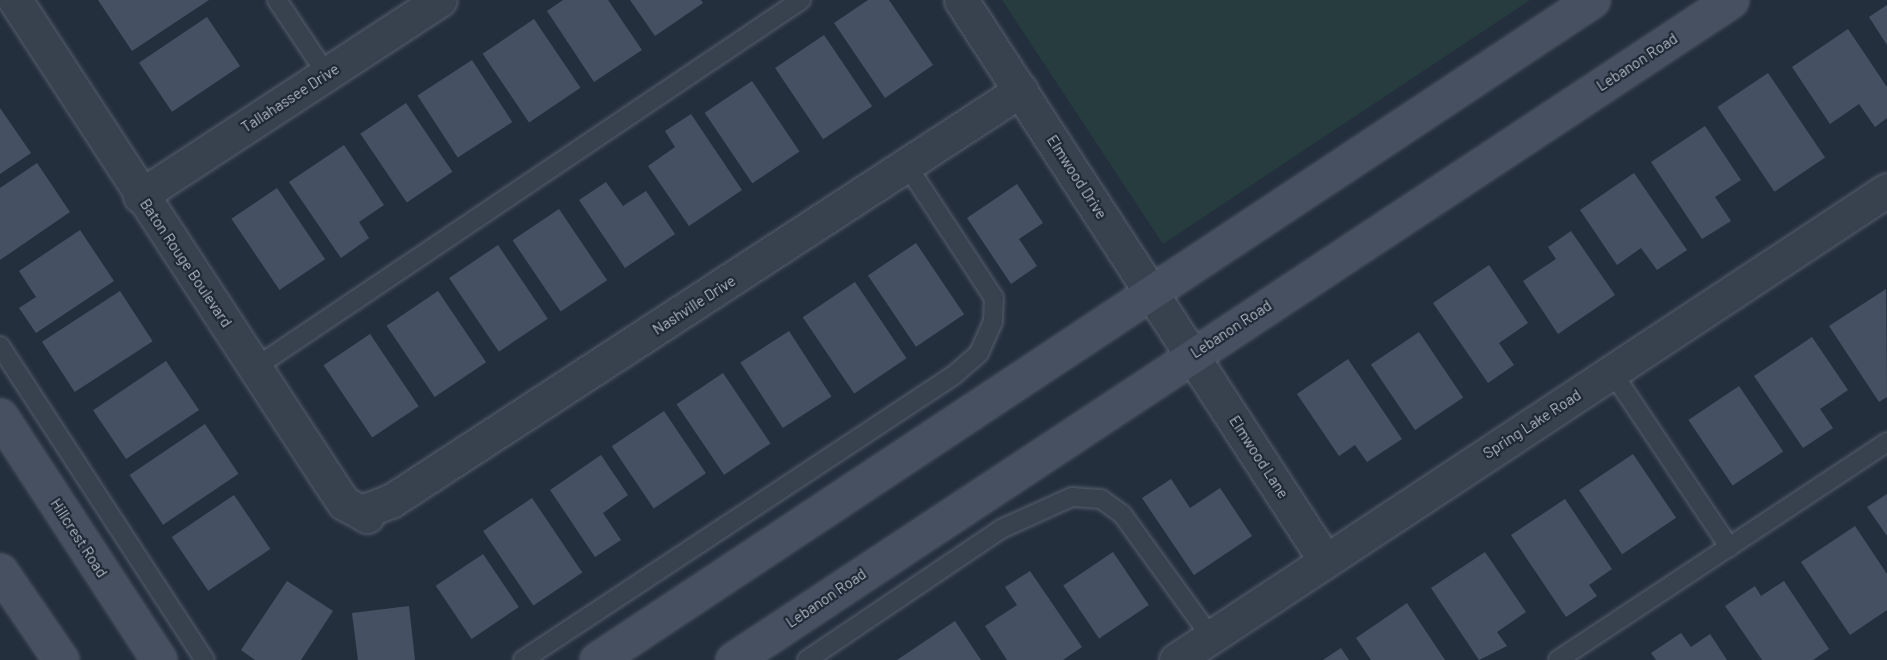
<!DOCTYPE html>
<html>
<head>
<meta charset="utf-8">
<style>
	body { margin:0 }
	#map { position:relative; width:1887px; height:660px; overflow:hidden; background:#242f3e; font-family:Barlow,sans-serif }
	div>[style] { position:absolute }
	.green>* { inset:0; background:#263c3f }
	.building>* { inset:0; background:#455162; transform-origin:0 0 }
	.roads { filter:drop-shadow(0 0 2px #565f6c) drop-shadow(0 0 2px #565f6c) }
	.service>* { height:18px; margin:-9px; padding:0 9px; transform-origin:9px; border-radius:9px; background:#38414e }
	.minor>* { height:33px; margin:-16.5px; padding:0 16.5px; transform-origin:16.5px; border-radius:16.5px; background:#38414e }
	.secondary>* { height:33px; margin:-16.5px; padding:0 16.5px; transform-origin:16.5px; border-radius:16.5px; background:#465061 }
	span { translate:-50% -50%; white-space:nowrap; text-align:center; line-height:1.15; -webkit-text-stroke:4.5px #1d2633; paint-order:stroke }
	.street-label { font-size:15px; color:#b4bcc9 }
</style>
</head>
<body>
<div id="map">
	<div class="green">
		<i style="clip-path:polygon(1002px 0,1530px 0,1163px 244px)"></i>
	</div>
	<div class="building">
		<i style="clip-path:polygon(98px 0,209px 0,132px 51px)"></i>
		<i style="clip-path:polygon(563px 0,608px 0,642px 50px,594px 82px,547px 11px)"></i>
		<i style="clip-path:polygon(630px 0,701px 0,703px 3px,655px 36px)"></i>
		<i style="clip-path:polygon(868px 0,889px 0,933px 65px,885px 98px,834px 23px)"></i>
		<i style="clip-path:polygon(1887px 5px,1887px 45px,1869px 17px)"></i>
		<i style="left:207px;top:17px;width:59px;height:82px;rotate:56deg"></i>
		<i style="left:534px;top:19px;width:83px;height:62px;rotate:56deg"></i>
		<i style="clip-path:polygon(1848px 29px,1887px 87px,1887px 118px,1875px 127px,1859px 104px,1830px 124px,1792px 67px)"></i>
		<i style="left:824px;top:35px;width:86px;height:59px;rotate:56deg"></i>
		<i style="left:472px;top:60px;width:74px;height:65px;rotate:57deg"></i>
		<i style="left:1768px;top:73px;width:102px;height:61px;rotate:56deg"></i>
		<i style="left:752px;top:81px;width:85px;height:57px;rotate:56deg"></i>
		<i style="left:406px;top:103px;width:83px;height:55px;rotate:56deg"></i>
		<i style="clip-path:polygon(0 108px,31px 153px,0 174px)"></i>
		<i style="clip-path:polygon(691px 114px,742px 190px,689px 226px,648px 166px,675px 147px,665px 131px)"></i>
		<i style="clip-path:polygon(1705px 126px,1741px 180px,1715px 197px,1731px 221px,1702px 239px,1651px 162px)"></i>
		<i style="clip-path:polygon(344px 145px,384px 205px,359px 222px,369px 238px,341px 258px,289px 182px)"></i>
		<i style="clip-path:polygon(37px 163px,70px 212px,0 260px,0 188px)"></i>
		<i style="clip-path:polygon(1634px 173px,1687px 250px,1657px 270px,1641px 248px,1617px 265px,1580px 210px)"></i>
		<i style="clip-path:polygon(606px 182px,623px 206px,646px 191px,675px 234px,625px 268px,579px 200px)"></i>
		<i style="clip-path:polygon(1017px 184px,1043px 223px,1019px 239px,1037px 266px,1011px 284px,967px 218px)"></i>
		<i style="left:277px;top:188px;width:86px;height:55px;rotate:56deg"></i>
		<i style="left:559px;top:209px;width:86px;height:56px;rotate:56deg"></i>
		<i style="clip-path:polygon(80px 230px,114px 281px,36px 333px,19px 308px,36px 297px,19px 271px)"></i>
		<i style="clip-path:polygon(1571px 231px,1615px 295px,1558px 334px,1523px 281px,1556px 259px,1548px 247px)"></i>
		<i style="left:916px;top:243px;width:86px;height:58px;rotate:56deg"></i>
		<i style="left:498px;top:245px;width:89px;height:59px;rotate:56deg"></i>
		<i style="clip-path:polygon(1489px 265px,1528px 323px,1499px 343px,1514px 365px,1488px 383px,1433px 303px)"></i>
		<i style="left:855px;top:282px;width:92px;height:63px;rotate:56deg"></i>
		<i style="clip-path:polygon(1886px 289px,1887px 397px,1879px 402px,1829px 326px)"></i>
		<i style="left:120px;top:291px;width:60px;height:93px;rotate:57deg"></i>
		<i style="left:438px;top:291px;width:86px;height:62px;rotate:56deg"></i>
		<i style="left:789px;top:331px;width:78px;height:58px;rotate:57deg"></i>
		<i style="left:1419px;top:332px;width:79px;height:58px;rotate:56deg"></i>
		<i style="left:370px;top:334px;width:87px;height:56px;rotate:56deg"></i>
		<i style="clip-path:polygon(1812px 337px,1848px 390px,1820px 409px,1833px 428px,1803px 448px,1754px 376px)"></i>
		<i style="clip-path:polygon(1348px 359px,1402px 439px,1367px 462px,1355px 445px,1339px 456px,1297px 394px)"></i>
		<i style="left:166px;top:361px;width:59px;height:88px;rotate:56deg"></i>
		<i style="left:723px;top:373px;width:85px;height:56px;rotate:56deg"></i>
		<i style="left:1739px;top:386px;width:79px;height:61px;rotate:56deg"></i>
		<i style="left:664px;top:411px;width:75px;height:63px;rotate:56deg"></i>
		<i style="left:205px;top:424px;width:60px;height:91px;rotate:56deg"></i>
		<i style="left:1633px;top:454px;width:77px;height:65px;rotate:56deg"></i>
		<i style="clip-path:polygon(601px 455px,628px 495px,603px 513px,621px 540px,595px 557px,550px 490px)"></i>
		<i style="clip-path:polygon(1171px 479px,1190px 508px,1220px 488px,1252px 536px,1194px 575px,1142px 498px)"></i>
		<i style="clip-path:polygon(1887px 494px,1887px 536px,1867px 507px)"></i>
		<i style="left:234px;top:495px;width:65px;height:75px;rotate:56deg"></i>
		<i style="left:532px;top:498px;width:90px;height:59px;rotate:56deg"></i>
		<i style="clip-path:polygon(1565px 499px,1612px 569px,1589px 585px,1597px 596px,1566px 617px,1511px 535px)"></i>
		<i style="clip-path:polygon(1855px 526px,1887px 574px,1887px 610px,1850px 635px,1801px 562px)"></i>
		<i style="left:1113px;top:552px;width:64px;height:60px;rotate:56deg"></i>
		<i style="clip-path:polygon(1485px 552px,1526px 612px,1497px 632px,1507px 646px,1479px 660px,1431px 588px)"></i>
		<i style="left:483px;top:554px;width:64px;height:57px;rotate:56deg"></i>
		<i style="clip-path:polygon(1030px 571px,1082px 647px,1063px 660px,1007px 660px,985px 626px,1017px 605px,1005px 587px)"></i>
		<i style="clip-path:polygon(287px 581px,333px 611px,301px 660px,255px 660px,241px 650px)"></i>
		<i style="clip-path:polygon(1784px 581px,1829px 649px,1813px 660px,1762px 660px,1725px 606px,1755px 586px,1761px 596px)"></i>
		<i style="clip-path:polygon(1407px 603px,1445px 660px,1371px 660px,1356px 638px)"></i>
		<i style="clip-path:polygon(409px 606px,415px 660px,358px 660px,352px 613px)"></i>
		<i style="clip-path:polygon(955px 621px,981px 660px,897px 660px)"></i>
		<i style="clip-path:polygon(1681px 633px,1691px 647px,1710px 634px,1727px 660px,1656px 660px,1651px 653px)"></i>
		<i style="clip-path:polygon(1341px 648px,1349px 660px,1323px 660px)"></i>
	</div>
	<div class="roads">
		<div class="service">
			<i style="left:277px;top:0;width:90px;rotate:56.3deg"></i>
			<i style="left:0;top:346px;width:375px;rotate:56.9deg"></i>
			<i style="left:256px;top:367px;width:657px;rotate:-33.96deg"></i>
			<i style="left:1612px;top:372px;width:211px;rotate:56.2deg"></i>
			<i style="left:523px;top:660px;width:517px;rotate:-33.47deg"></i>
			<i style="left:954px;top:375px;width:33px;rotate:-41deg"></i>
			<i style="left:979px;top:353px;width:34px;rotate:-66deg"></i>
			<i style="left:993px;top:322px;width:24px;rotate:-88deg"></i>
			<i style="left:994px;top:298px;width:157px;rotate:-123.3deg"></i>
			<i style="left:807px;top:660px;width:234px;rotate:-34deg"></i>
			<i style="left:1001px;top:529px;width:78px;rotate:-24.3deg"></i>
			<i style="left:1072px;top:497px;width:29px;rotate:4deg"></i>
			<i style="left:1101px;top:499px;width:26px;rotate:36deg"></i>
			<i style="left:1122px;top:514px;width:152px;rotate:54.1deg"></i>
			<i style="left:1558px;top:660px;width:395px;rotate:-33.5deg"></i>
		</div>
		<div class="minor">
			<i style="left:15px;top:0;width:574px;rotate:56.86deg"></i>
			<i style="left:329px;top:481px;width:27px;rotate:56deg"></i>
			<i style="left:344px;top:503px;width:26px;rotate:29deg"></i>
			<i style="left:367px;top:516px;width:6px;rotate:-90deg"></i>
			<i style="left:367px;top:510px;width:26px;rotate:-21deg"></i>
			<i style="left:391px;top:501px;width:752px;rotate:-33.12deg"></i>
			<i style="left:961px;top:0;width:668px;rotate:56.98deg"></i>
			<i style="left:140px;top:196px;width:358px;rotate:-33.2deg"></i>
			<i style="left:1176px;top:660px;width:852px;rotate:-33.47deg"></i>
		</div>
		<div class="secondary">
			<i style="left:0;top:416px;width:291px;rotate:56.9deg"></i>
			<i style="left:0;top:571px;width:108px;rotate:55.6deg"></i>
			<i style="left:597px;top:660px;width:1194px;rotate:-33.56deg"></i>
			<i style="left:733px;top:660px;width:1196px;rotate:-33.48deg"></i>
		</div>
	</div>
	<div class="street-label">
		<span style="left:1637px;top:62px;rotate:-33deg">Lebanon Road</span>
		<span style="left:290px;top:98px;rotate:-33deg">Tallahassee Drive</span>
		<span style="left:1077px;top:177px;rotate:57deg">Elmwood Drive</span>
		<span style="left:186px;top:263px;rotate:56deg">Baton Rouge Boulevard</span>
		<span style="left:694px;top:305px;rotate:-33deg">Nashville Drive</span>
		<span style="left:1231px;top:329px;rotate:-33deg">Lebanon Road</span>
		<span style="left:1532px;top:424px;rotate:-33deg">Spring Lake Road</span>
		<span style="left:1259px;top:457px;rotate:57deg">Elmwood Lane</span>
		<span style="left:79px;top:538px;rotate:57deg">Hillcrest Road</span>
		<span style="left:826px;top:598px;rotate:-34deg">Lebanon Road</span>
	</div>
</div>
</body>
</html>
